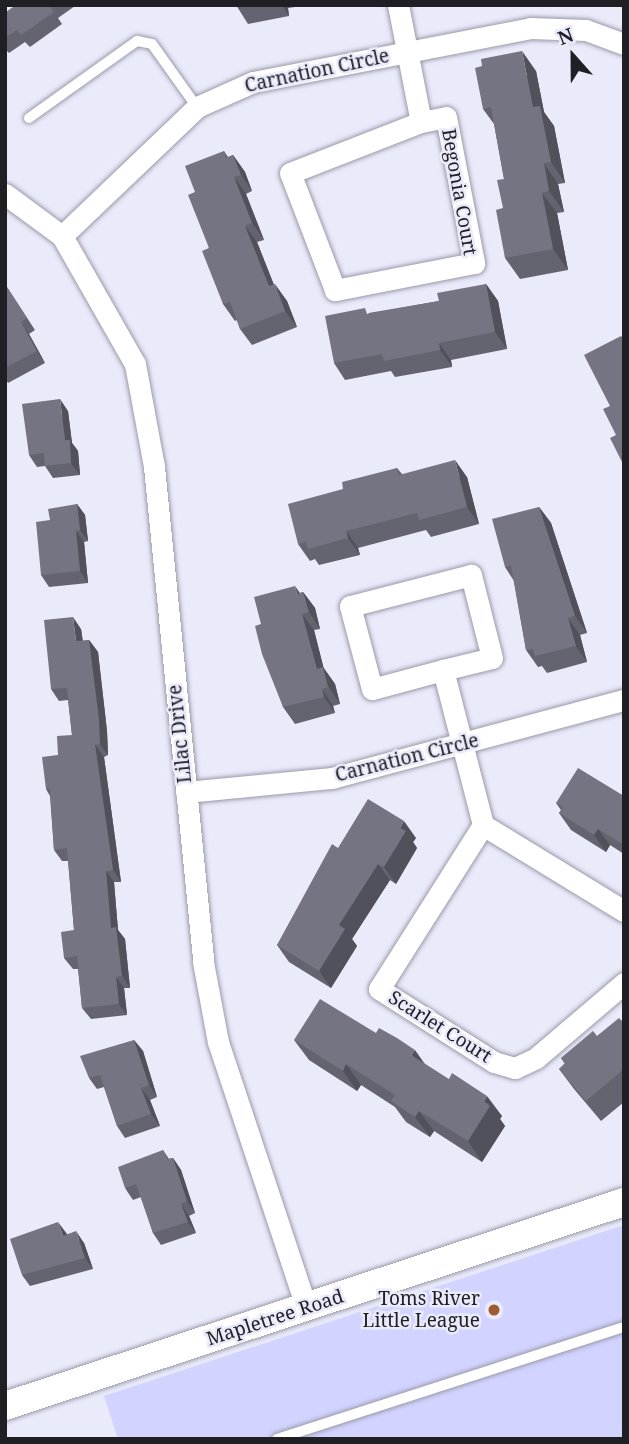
<!DOCTYPE html>
<html>
<head>
<meta charset="utf-8">
<style>
	body { margin:0 }
	#map { position:relative; width:629px; height:1444px; overflow:hidden; background:#e9eafa; font-family:"Noto Serif",serif }
	div>[style] { position:absolute }
	.green>* { inset:0; background:#d2d3ff }
	.roads { filter:drop-shadow(0 0 2px #9a9aa9) drop-shadow(0 0 2px #9a9aa9) }
	.service>* { height:10px; margin:-5px; padding:0 5px; transform-origin:5px; border-radius:5px; background:#fff }
	.minor>* { height:21px; margin:-10.5px; padding:0 10.5px; transform-origin:10.5px; border-radius:10.5px; background:#fff }
	.tertiary>* { height:28px; margin:-14px; padding:0 14px; transform-origin:14px; border-radius:14px; background:#fff }
	.wall>* { inset:0; background:#646470 }
	.shaded-wall>* { inset:0; background:#51515b }
	.building>* { inset:0; background:#747482 }
	.dots>* { width:19px; height:19px; translate:-50% -50%; box-sizing:border-box; border:4px solid #e9eafa; border-radius:50% }
	span { translate:-50% -50%; white-space:nowrap; text-align:center; line-height:1.15; -webkit-text-stroke:5px #e9eafa; paint-order:stroke }
	.street-label { font-size:19px; color:#1f1f24 }
	.poi-label { font-size:19px; color:#1f1f24 }
	.right { translate:-100% -50%; text-align:right }
	.frame { position:absolute; inset:0; border:7px solid #1f1f24; pointer-events:none }
	.north { position:absolute; left:538px; top:21px; width:70px; height:70px; -webkit-text-stroke:5px #e9eafa; paint-order:stroke; rotate:339deg; font-size:19px; font-weight:700; line-height:28px; text-align:center; color:#1f1f24 }
	.north::after { content:''; display:block; margin:auto; width:24px; height:32px; background:#1f1f24; clip-path:polygon(50% 0,100% 100%,50% 72%,0 100%) }
</style>
</head>
<body>
<div id="map">
	<div class="green">
		<i style="clip-path:polygon(624px 1225px,624px 1439px,118px 1439px,104px 1396px)"></i>
	</div>
	<div class="roads">
		<div class="service">
			<i style="left:29px;top:118px;width:133px;rotate:-35.5deg"></i>
			<i style="left:137px;top:41px;width:15px;rotate:11deg"></i>
			<i style="left:152px;top:44px;width:77px;rotate:54.5deg"></i>
			<i style="left:277px;top:1439px;width:365px;rotate:-17.9deg"></i>
		</div>
		<div class="minor">
			<i style="left:398px;top:5px;width:119px;rotate:78.9deg"></i>
			<i style="left:421px;top:122px;width:25px;rotate:-11deg"></i>
			<i style="left:446px;top:117px;width:149px;rotate:79.1deg"></i>
			<i style="left:474px;top:263px;width:142px;rotate:169deg"></i>
			<i style="left:335px;top:290px;width:125px;rotate:-111deg"></i>
			<i style="left:290px;top:173px;width:141px;rotate:-21.3deg"></i>
			<i style="left:5px;top:194px;width:71px;rotate:36.4deg"></i>
			<i style="left:62px;top:236px;width:147px;rotate:60.3deg"></i>
			<i style="left:135px;top:364px;width:105px;rotate:79.5deg"></i>
			<i style="left:154px;top:467px;width:497px;rotate:84.3deg"></i>
			<i style="left:203px;top:962px;width:81px;rotate:79.4deg"></i>
			<i style="left:218px;top:1042px;width:279px;rotate:71.6deg"></i>
			<i style="left:62px;top:236px;width:187px;rotate:-43.7deg"></i>
			<i style="left:197px;top:107px;width:61px;rotate:-24.1deg"></i>
			<i style="left:253px;top:82px;width:282px;rotate:-11deg"></i>
			<i style="left:530px;top:28px;width:56px;rotate:2deg"></i>
			<i style="left:586px;top:30px;width:40px;rotate:20.2deg"></i>
			<i style="left:443px;top:670px;width:50px;rotate:-13.8deg"></i>
			<i style="left:492px;top:658px;width:86px;rotate:-104.2deg"></i>
			<i style="left:471px;top:575px;width:125px;rotate:165.6deg"></i>
			<i style="left:350px;top:606px;width:86px;rotate:75.2deg"></i>
			<i style="left:372px;top:689px;width:73px;rotate:-15deg"></i>
			<i style="left:443px;top:670px;width:160px;rotate:75.5deg"></i>
			<i style="left:483px;top:825px;width:165px;rotate:31.4deg"></i>
			<i style="left:186px;top:792px;width:147px;rotate:-5.5deg"></i>
			<i style="left:332px;top:778px;width:302px;rotate:-15deg"></i>
			<i style="left:483px;top:825px;width:194px;rotate:122.4deg"></i>
			<i style="left:379px;top:989px;width:136px;rotate:32.4deg"></i>
			<i style="left:494px;top:1062px;width:22px;rotate:16deg"></i>
			<i style="left:515px;top:1068px;width:23px;rotate:-25deg"></i>
			<i style="left:536px;top:1058px;width:116px;rotate:-40.4deg"></i>
		</div>
		<div class="tertiary">
			<i style="left:5px;top:1406px;width:652px;rotate:-18.24deg"></i>
		</div>
	</div>
	<div class="wall">
		<i style="clip-path:polygon(16px 5px,74px 5px,75px 6px,58px 18px,62px 24px,30px 47px,25px 42px,9px 53px,5px 49px,5px 13px)"></i>
		<i style="clip-path:polygon(236px 5px,294px 5px,295px 7px,288px 8px,289px 16px,248px 24px)"></i>
		<i style="clip-path:polygon(536px 71px,544px 112px,554px 126px,565px 183px,558px 184px,564px 212px,557px 213px,568px 270px,520px 279px,505px 258px,503px 208px,504px 179px,494px 124px,483px 109px)"></i>
		<i style="clip-path:polygon(224px 151px,228px 157px,233px 155px,245px 172px,252px 191px,246px 194px,264px 240px,257px 242px,274px 285px,287px 301px,297px 327px,252px 345px,240px 329px,237px 320px,235px 321px,223px 304px,195px 192px)"></i>
		<i style="clip-path:polygon(5px 284px,35px 330px,29px 334px,45px 363px,8px 383px,5px 378px)"></i>
		<i style="clip-path:polygon(486px 284px,498px 301px,507px 349px,451px 360px,452px 367px,395px 377px,391px 371px,345px 380px,334px 363px,369px 313px,439px 301px)"></i>
		<i style="clip-path:polygon(68px 411px,72px 443px,78px 451px,80px 475px,53px 478px,45px 466px,37px 467px,29px 455px)"></i>
		<i style="clip-path:polygon(397px 468px,402px 474px,467px 477px,479px 524px,431px 537px,426px 530px,358px 548px,360px 555px,319px 565px,315px 559px,310px 561px,298px 544px,343px 489px)"></i>
		<i style="clip-path:polygon(77px 504px,85px 515px,88px 541px,84px 542px,88px 583px,49px 587px,41px 575px,50px 520px)"></i>
		<i style="clip-path:polygon(539px 507px,551px 523px,587px 633px,580px 635px,587px 662px,547px 673px,542px 666px,538px 667px,526px 650px,514px 581px,505px 567px)"></i>
		<i style="clip-path:polygon(303px 592px,315px 608px,320px 629px,314px 630px,323px 667px,335px 684px,340px 704px,333px 706px,335px 713px,295px 724px,283px 707px,261px 624px,300px 593px)"></i>
		<i style="clip-path:polygon(81px 629px,83px 641px,89px 640px,98px 652px,107px 731px,108px 755px,104px 757px,121px 882px,114px 882px,118px 930px,125px 939px,130px 988px,124px 988px,127px 1015px,91px 1019px,82px 1008px,78px 969px,73px 969px,64px 958px,74px 930px,68px 861px,62px 861px,54px 850px,50px 796px,46px 789px,58px 755px,72px 735px,68px 700px,59px 701px,51px 689px)"></i>
		<i style="clip-path:polygon(624px 796px,624px 854px,610px 845px,606px 852px,571px 830px,559px 813px,561px 810px,556px 803px)"></i>
		<i style="clip-path:polygon(416px 838px,413px 842px,417px 848px,396px 884px,390px 880px,352px 939px,357px 946px,331px 988px,289px 962px,277px 945px,338px 848px)"></i>
		<i style="clip-path:polygon(624px 1023px,624px 1102px,601px 1121px,574px 1089px,559px 1069px,565px 1064px,561px 1058px)"></i>
		<i style="clip-path:polygon(134px 1040px,143px 1051px,157px 1097px,150px 1100px,160px 1126px,125px 1138px,117px 1126px,104px 1087px,97px 1089px,89px 1078px)"></i>
		<i style="clip-path:polygon(294px 1040px,425px 1064px,502px 1116px,500px 1119px,505px 1126px,482px 1162px,434px 1131px,430px 1137px,406px 1122px,395px 1107px,361px 1085px,357px 1091px,309px 1060px)"></i>
		<i style="clip-path:polygon(163px 1150px,169px 1159px,173px 1158px,181px 1170px,195px 1213px,189px 1216px,196px 1233px,161px 1245px,153px 1233px,141px 1197px,133px 1200px,125px 1188px)"></i>
		<i style="clip-path:polygon(67px 1234px,84px 1243px,93px 1269px,30px 1286px,22px 1275px)"></i>
	</div>
	<div class="shaded-wall">
		<i style="clip-path:polygon(282px 5px,286px 5px,288px 8px,289px 16px)"></i>
		<i style="clip-path:polygon(522px 51px,536px 71px,544px 112px,554px 126px,565px 183px,551px 162px,533px 107px)"></i>
		<i style="clip-path:polygon(233px 155px,245px 172px,252px 191px,241px 175px)"></i>
		<i style="clip-path:polygon(544px 163px,558px 184px,564px 212px,549px 191px)"></i>
		<i style="clip-path:polygon(234px 177px,246px 194px,264px 240px,252px 223px)"></i>
		<i style="clip-path:polygon(542px 193px,557px 213px,568px 270px,553px 249px)"></i>
		<i style="clip-path:polygon(245px 226px,257px 242px,281px 303px,269px 286px)"></i>
		<i style="clip-path:polygon(275px 284px,287px 301px,297px 327px,285px 311px)"></i>
		<i style="clip-path:polygon(486px 284px,498px 301px,507px 349px,495px 332px)"></i>
		<i style="clip-path:polygon(21px 322px,29px 334px,45px 363px,37px 351px)"></i>
		<i style="clip-path:polygon(439px 343px,451px 360px,452px 367px,440px 350px)"></i>
		<i style="clip-path:polygon(60px 399px,68px 411px,72px 443px,78px 451px,80px 475px,71px 463px,65px 440px)"></i>
		<i style="clip-path:polygon(455px 460px,467px 477px,479px 524px,467px 507px)"></i>
		<i style="clip-path:polygon(77px 504px,85px 515px,88px 541px,80px 530px)"></i>
		<i style="clip-path:polygon(539px 507px,551px 523px,587px 633px,575px 616px)"></i>
		<i style="clip-path:polygon(76px 531px,84px 542px,88px 583px,80px 571px)"></i>
		<i style="clip-path:polygon(346px 531px,358px 548px,360px 555px,348px 538px)"></i>
		<i style="clip-path:polygon(295px 586px,306px 602px,303px 592px,315px 608px,320px 629px,297px 594px)"></i>
		<i style="clip-path:polygon(302px 614px,314px 630px,324px 669px,323px 667px,335px 684px,340px 704px,317px 669px)"></i>
		<i style="clip-path:polygon(73px 617px,81px 629px,84px 653px,76px 641px)"></i>
		<i style="clip-path:polygon(568px 618px,580px 635px,587px 662px,576px 646px)"></i>
		<i style="clip-path:polygon(89px 640px,98px 652px,107px 731px,108px 755px,100px 744px)"></i>
		<i style="clip-path:polygon(322px 689px,333px 706px,335px 713px,324px 697px)"></i>
		<i style="clip-path:polygon(95px 745px,104px 757px,121px 882px,113px 870px)"></i>
		<i style="clip-path:polygon(404px 821px,416px 838px,413px 842px,417px 848px,396px 884px,384px 867px,400px 828px)"></i>
		<i style="clip-path:polygon(598px 829px,610px 845px,606px 852px,594px 835px)"></i>
		<i style="clip-path:polygon(378px 864px,390px 880px,352px 939px,357px 946px,331px 988px,319px 971px,339px 925px)"></i>
		<i style="clip-path:polygon(106px 871px,114px 882px,118px 930px,125px 939px,130px 988px,122px 976px,111px 928px)"></i>
		<i style="clip-path:polygon(116px 977px,124px 988px,127px 1015px,119px 1004px)"></i>
		<i style="clip-path:polygon(134px 1040px,143px 1051px,157px 1097px,149px 1085px)"></i>
		<i style="clip-path:polygon(415px 1050px,429px 1070px,411px 1055px)"></i>
		<i style="clip-path:polygon(346px 1064px,361px 1085px,357px 1091px,343px 1071px)"></i>
		<i style="clip-path:polygon(141px 1088px,150px 1100px,160px 1126px,151px 1114px)"></i>
		<i style="clip-path:polygon(487px 1096px,502px 1116px,500px 1119px,505px 1126px,482px 1162px,468px 1141px,484px 1101px)"></i>
		<i style="clip-path:polygon(419px 1111px,434px 1131px,430px 1137px,415px 1117px)"></i>
		<i style="clip-path:polygon(173px 1158px,181px 1170px,195px 1213px,187px 1201px)"></i>
		<i style="clip-path:polygon(181px 1204px,189px 1216px,196px 1233px,188px 1222px)"></i>
		<i style="clip-path:polygon(58px 1222px,67px 1234px,72px 1247px,63px 1236px)"></i>
		<i style="clip-path:polygon(76px 1231px,84px 1243px,93px 1269px,85px 1258px)"></i>
	</div>
	<div class="building">
		<i style="clip-path:polygon(16px 5px,52px 5px,50px 7px,54px 12px,21px 35px,17px 30px,5px 38px,5px 13px)"></i>
		<i style="clip-path:polygon(522px 51px,533px 107px,540px 106px,551px 162px,544px 163px,549px 191px,542px 193px,553px 249px,505px 258px,496px 210px,503px 208px,497px 180px,504px 179px,491px 107px,483px 109px,475px 68px,482px 66px,481px 59px)"></i>
		<i style="clip-path:polygon(224px 151px,226px 158px,233px 155px,241px 175px,234px 177px,252px 223px,245px 226px,269px 286px,275px 284px,285px 311px,240px 329px,230px 302px,223px 304px,202px 251px,209px 248px,188px 195px,195px 192px,185px 166px)"></i>
		<i style="clip-path:polygon(5px 284px,27px 318px,21px 322px,37px 351px,5px 368px)"></i>
		<i style="clip-path:polygon(486px 284px,495px 332px,439px 343px,440px 350px,384px 361px,382px 354px,334px 363px,325px 316px,365px 308px,367px 314px,439px 301px,437px 293px)"></i>
		<i style="clip-path:polygon(621px 336px,624px 340px,624px 466px,610px 438px,616px 435px,603px 409px,610px 406px,584px 355px)"></i>
		<i style="clip-path:polygon(60px 399px,65px 440px,70px 440px,71px 463px,45px 466px,44px 453px,29px 455px,22px 404px)"></i>
		<i style="clip-path:polygon(455px 460px,467px 507px,419px 520px,417px 513px,346px 531px,348px 538px,308px 549px,306px 542px,298px 544px,288px 504px,343px 489px,342px 482px,397px 468px,399px 475px)"></i>
		<i style="clip-path:polygon(77px 504px,80px 530px,76px 531px,80px 571px,41px 575px,36px 522px,50px 520px,48px 509px)"></i>
		<i style="clip-path:polygon(539px 507px,575px 616px,568px 618px,576px 646px,535px 656px,533px 649px,526px 650px,511px 566px,505px 567px,492px 519px)"></i>
		<i style="clip-path:polygon(295px 586px,297px 594px,303px 592px,309px 612px,302px 614px,317px 669px,323px 667px,328px 687px,322px 689px,324px 697px,283px 707px,262px 654px,255px 626px,261px 624px,254px 597px)"></i>
		<i style="clip-path:polygon(73px 617px,76px 641px,89px 640px,99px 719px,100px 744px,95px 745px,113px 870px,106px 871px,111px 928px,116px 927px,122px 976px,116px 977px,119px 1004px,82px 1008px,77px 956px,64px 958px,61px 932px,74px 930px,67px 848px,54px 850px,50px 789px,46px 789px,42px 757px,58px 755px,57px 736px,72px 735px,67px 688px,51px 689px,44px 620px)"></i>
		<i style="clip-path:polygon(578px 768px,624px 796px,624px 845px,598px 829px,594px 835px,559px 813px,563px 807px,556px 803px)"></i>
		<i style="clip-path:polygon(368px 799px,404px 821px,400px 828px,406px 831px,384px 867px,378px 864px,339px 925px,345px 929px,319px 971px,277px 945px,332px 844px,338px 848px)"></i>
		<i style="clip-path:polygon(320px 999px,376px 1033px,379px 1028px,397px 1038px,415px 1050px,411px 1055px,449px 1079px,452px 1073px,487px 1096px,484px 1101px,490px 1106px,468px 1141px,419px 1111px,415px 1117px,391px 1101px,395px 1095px,346px 1064px,343px 1071px,294px 1040px)"></i>
		<i style="clip-path:polygon(619px 1018px,624px 1023px,624px 1069px,586px 1101px,559px 1069px,565px 1063px,561px 1058px,593px 1031px,597px 1036px)"></i>
		<i style="clip-path:polygon(134px 1040px,149px 1085px,141px 1088px,151px 1114px,117px 1126px,100px 1075px,89px 1078px,80px 1056px)"></i>
		<i style="clip-path:polygon(163px 1150px,167px 1159px,173px 1158px,187px 1201px,181px 1204px,188px 1222px,153px 1233px,136px 1184px,125px 1188px,118px 1167px)"></i>
		<i style="clip-path:polygon(58px 1222px,63px 1236px,76px 1231px,85px 1258px,22px 1275px,10px 1239px)"></i>
	</div>
	<div class="dots">
		<i style="left:494px;top:1310px;background:#a05a2f"></i>
	</div>
	<div class="street-label">
		<span style="left:317px;top:71px;rotate:-12deg">Carnation Circle</span>
		<span style="left:459px;top:192px;rotate:80deg">Begonia Court</span>
		<span style="left:180px;top:734px;rotate:-96deg">Lilac Drive</span>
		<span style="left:407px;top:758px;rotate:-14deg">Carnation Circle</span>
		<span style="left:440px;top:1027px;rotate:32deg">Scarlet Court</span>
		<span style="left:275px;top:1318px;rotate:-18deg">Mapletree Road</span>
	</div>
	<div class="poi-label">
		<span class="right" style="left:480px;top:1310px">Toms River<br>Little League</span>
	</div>
	<div class="frame"></div>
	<div class="north">N</div>
</div>
</body>
</html>
